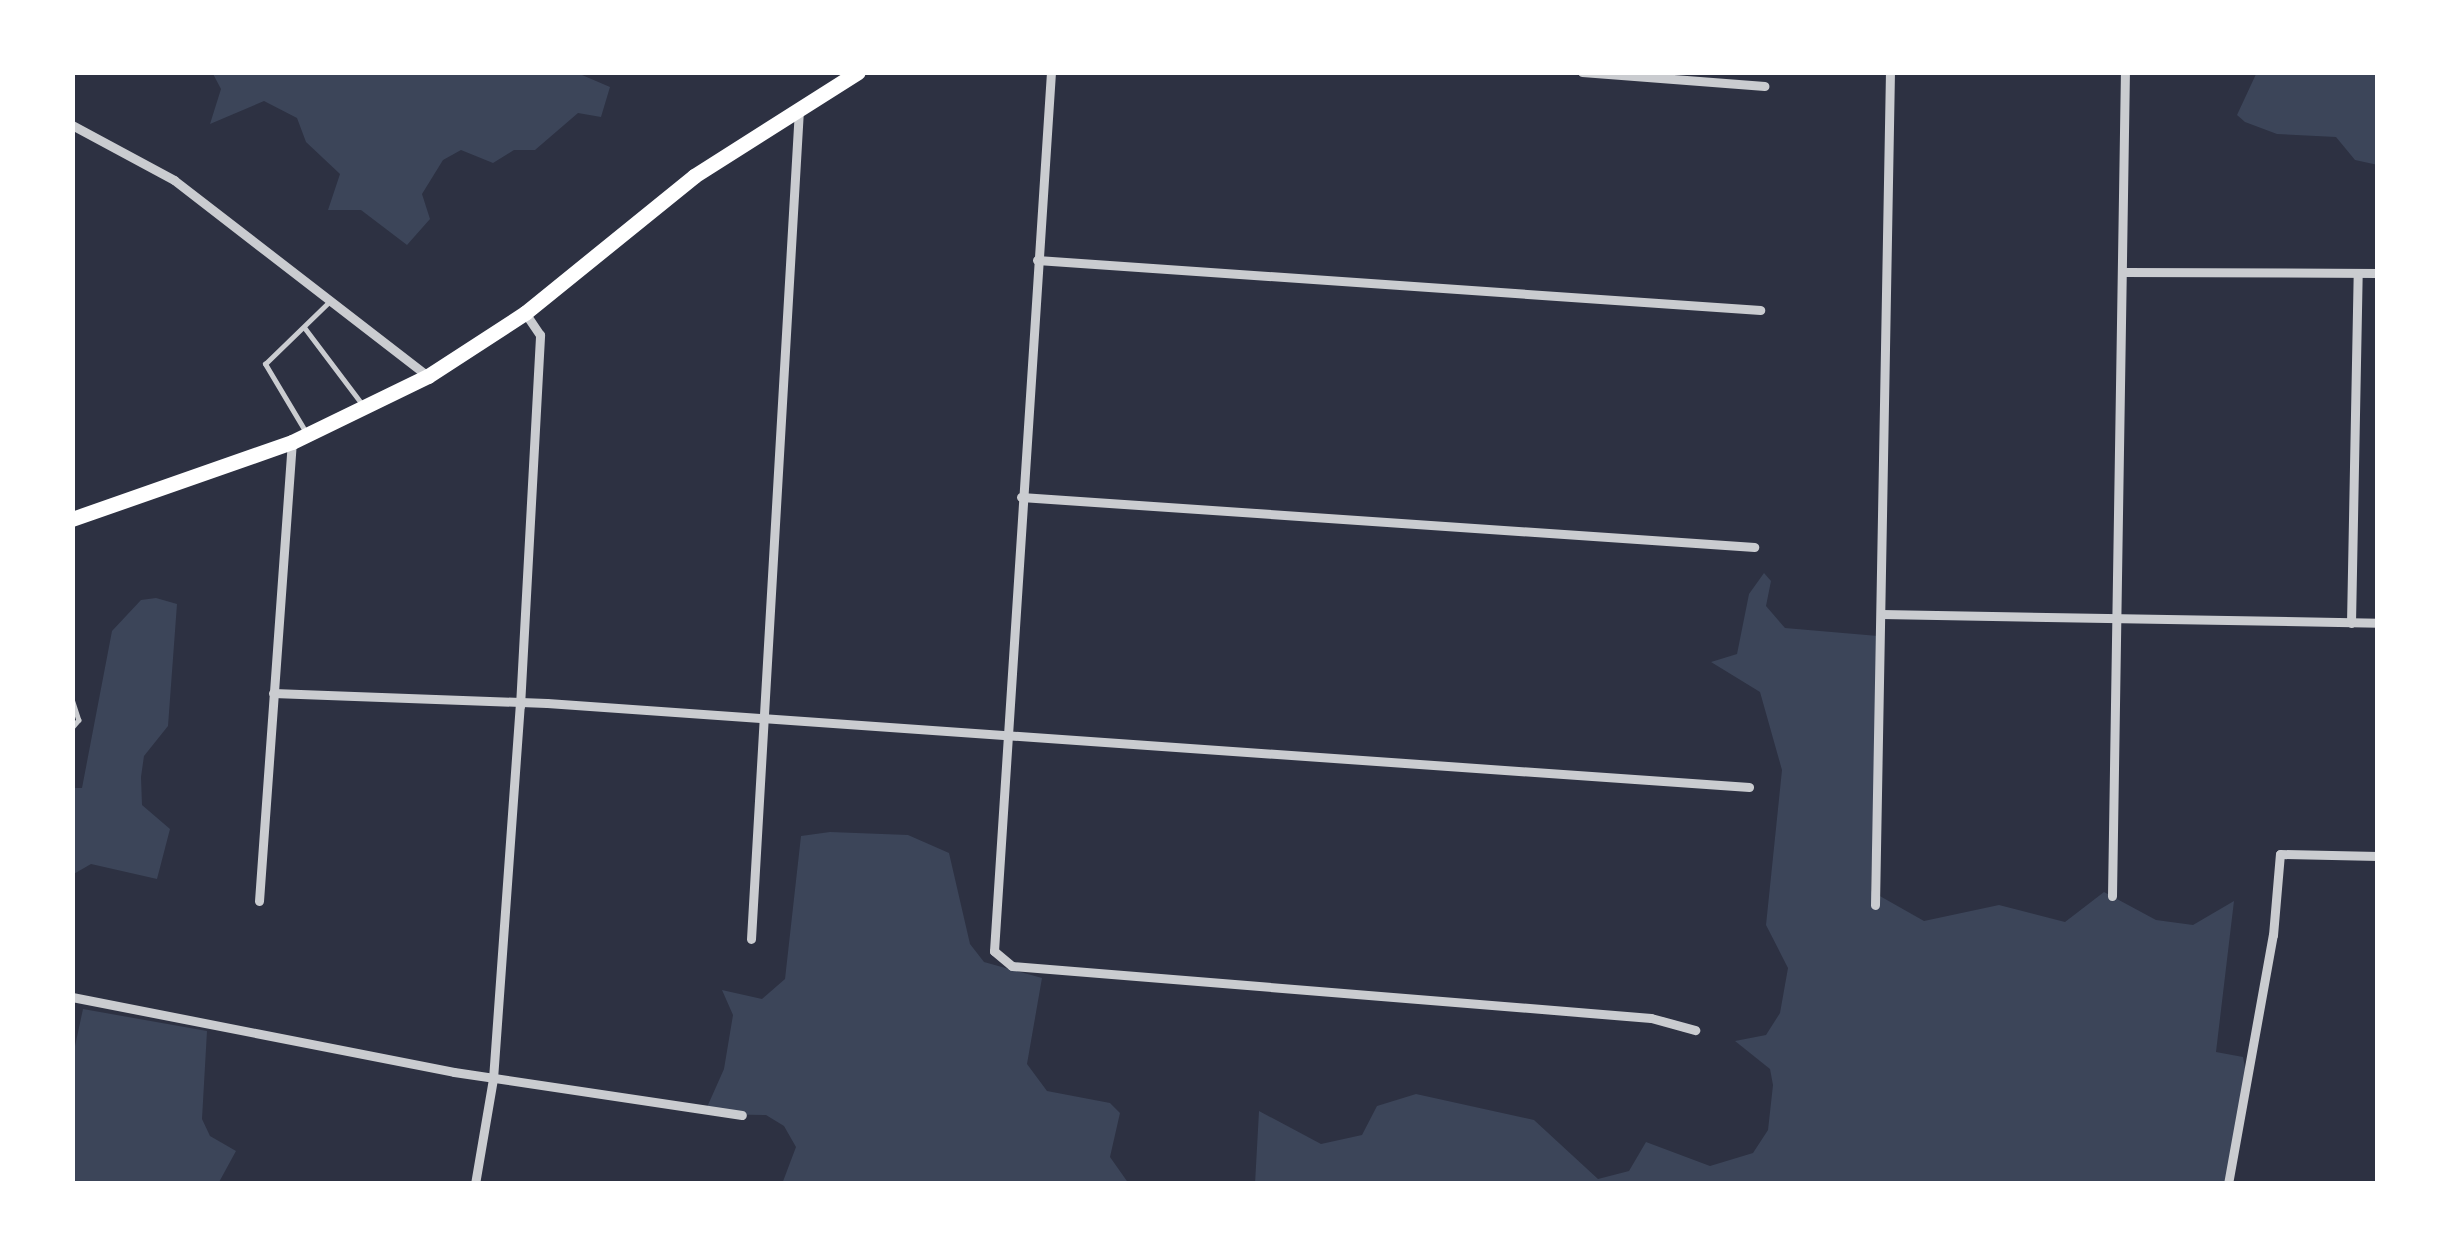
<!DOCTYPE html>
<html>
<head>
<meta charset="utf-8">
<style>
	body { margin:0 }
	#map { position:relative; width:2450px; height:1256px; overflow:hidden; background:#2d3142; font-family:"Source Sans 3",sans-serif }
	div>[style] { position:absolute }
	.green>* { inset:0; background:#3c4559 }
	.service>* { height:4.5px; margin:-2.25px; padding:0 2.25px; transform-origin:2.25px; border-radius:2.25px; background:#caccd0 }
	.minor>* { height:9px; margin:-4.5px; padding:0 4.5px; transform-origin:4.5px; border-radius:4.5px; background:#caccd0 }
	.primary>* { height:15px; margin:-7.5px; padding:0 7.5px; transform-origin:7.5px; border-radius:7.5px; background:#fff }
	span { translate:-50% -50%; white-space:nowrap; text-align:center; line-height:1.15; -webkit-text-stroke:9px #fff; paint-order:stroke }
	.frame { position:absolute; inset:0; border:75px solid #fff; pointer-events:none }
</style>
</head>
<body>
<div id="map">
	<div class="green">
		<i style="clip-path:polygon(212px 72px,575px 72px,610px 87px,601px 117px,578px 113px,535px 150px,514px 150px,493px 163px,461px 150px,443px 160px,422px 194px,430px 219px,407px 245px,361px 210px,328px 210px,340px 174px,306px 142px,297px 118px,264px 101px,210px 124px,221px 89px)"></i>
		<i style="clip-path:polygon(2257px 72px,2378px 72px,2378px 165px,2355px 160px,2336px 137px,2277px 134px,2245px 122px,2237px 115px)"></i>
		<i style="clip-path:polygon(1764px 573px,1771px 581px,1766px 606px,1785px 628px,1878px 636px,1871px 891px,1924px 921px,1999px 905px,2065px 922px,2104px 892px,2156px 920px,2193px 925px,2234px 901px,2216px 1052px,2243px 1057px,2249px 1090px,2231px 1184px,1255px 1184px,1259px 1111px,1321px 1144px,1362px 1135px,1377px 1106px,1416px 1094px,1534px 1120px,1598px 1179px,1629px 1171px,1646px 1142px,1710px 1166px,1753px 1153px,1768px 1130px,1773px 1085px,1770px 1069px,1735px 1041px,1766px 1035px,1780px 1013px,1788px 968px,1766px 925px,1782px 770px,1760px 692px,1711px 662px,1737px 654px,1749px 594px)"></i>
		<i style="clip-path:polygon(156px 598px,177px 604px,168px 726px,144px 756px,141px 777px,142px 805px,170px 829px,157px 879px,91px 864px,72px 875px,72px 788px,82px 788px,112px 631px,141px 600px)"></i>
		<i style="clip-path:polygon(830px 832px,908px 835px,949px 853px,970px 944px,984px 962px,1042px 978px,1027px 1064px,1047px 1091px,1110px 1103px,1120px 1113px,1110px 1157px,1129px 1184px,782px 1184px,796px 1147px,784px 1126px,766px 1115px,704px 1114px,724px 1069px,733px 1015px,722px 990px,762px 999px,785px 979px,801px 836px)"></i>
		<i style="clip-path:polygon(83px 1009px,207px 1031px,202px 1119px,210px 1136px,236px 1151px,218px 1184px,72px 1184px,72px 1060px)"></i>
	</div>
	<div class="service">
		<i style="left:305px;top:328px;width:96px;rotate:53deg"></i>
		<i style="left:305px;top:431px;width:78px;rotate:-120.8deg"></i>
		<i style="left:265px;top:364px;width:91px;rotate:-44.1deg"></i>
		<i style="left:72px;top:699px;width:22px;rotate:72deg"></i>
		<i style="left:79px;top:720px;width:11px;rotate:131deg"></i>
	</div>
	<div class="minor">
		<i style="left:1051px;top:72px;width:881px;rotate:93.71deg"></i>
		<i style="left:994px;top:951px;width:23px;rotate:40deg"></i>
		<i style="left:1012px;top:966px;width:641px;rotate:4.65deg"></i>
		<i style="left:1651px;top:1018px;width:46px;rotate:15.3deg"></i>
		<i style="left:1582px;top:72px;width:183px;rotate:4.4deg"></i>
		<i style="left:72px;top:125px;width:116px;rotate:28.3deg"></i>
		<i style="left:174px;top:180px;width:321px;rotate:37.7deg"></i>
		<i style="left:1037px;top:260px;width:725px;rotate:3.96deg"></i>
		<i style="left:2125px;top:272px;width:253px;rotate:0.2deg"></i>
		<i style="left:1021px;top:497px;width:735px;rotate:3.9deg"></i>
		<i style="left:1881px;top:614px;width:497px;rotate:1deg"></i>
		<i style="left:2351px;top:623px;width:350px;rotate:-88.9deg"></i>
		<i style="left:273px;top:693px;width:274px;rotate:2.1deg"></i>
		<i style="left:547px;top:703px;width:1205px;rotate:4deg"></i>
		<i style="left:2112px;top:896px;width:824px;rotate:-89.1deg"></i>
		<i style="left:259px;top:901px;width:460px;rotate:-85.9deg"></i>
		<i style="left:1875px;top:905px;width:833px;rotate:-88.97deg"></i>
		<i style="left:751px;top:939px;width:830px;rotate:-86.69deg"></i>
		<i style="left:72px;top:997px;width:389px;rotate:11.1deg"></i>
		<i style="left:454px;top:1072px;width:291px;rotate:8.5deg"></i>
		<i style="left:475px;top:1184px;width:107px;rotate:-80.3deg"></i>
		<i style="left:493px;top:1079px;width:374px;rotate:-85.9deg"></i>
		<i style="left:520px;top:706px;width:372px;rotate:-86.9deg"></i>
		<i style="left:540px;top:335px;width:27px;rotate:-124deg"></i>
		<i style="left:2228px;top:1184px;width:253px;rotate:-79.8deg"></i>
		<i style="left:2273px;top:935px;width:81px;rotate:-85.1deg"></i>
		<i style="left:2280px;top:854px;width:98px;rotate:1.2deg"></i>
	</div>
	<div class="primary">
		<i style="left:72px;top:519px;width:233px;rotate:-19.3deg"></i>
		<i style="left:292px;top:442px;width:151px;rotate:-25.9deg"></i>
		<i style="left:428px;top:376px;width:116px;rotate:-33deg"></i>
		<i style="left:525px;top:313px;width:218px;rotate:-39deg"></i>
		<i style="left:694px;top:176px;width:194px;rotate:-32.4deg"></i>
	</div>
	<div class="frame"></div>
</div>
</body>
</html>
